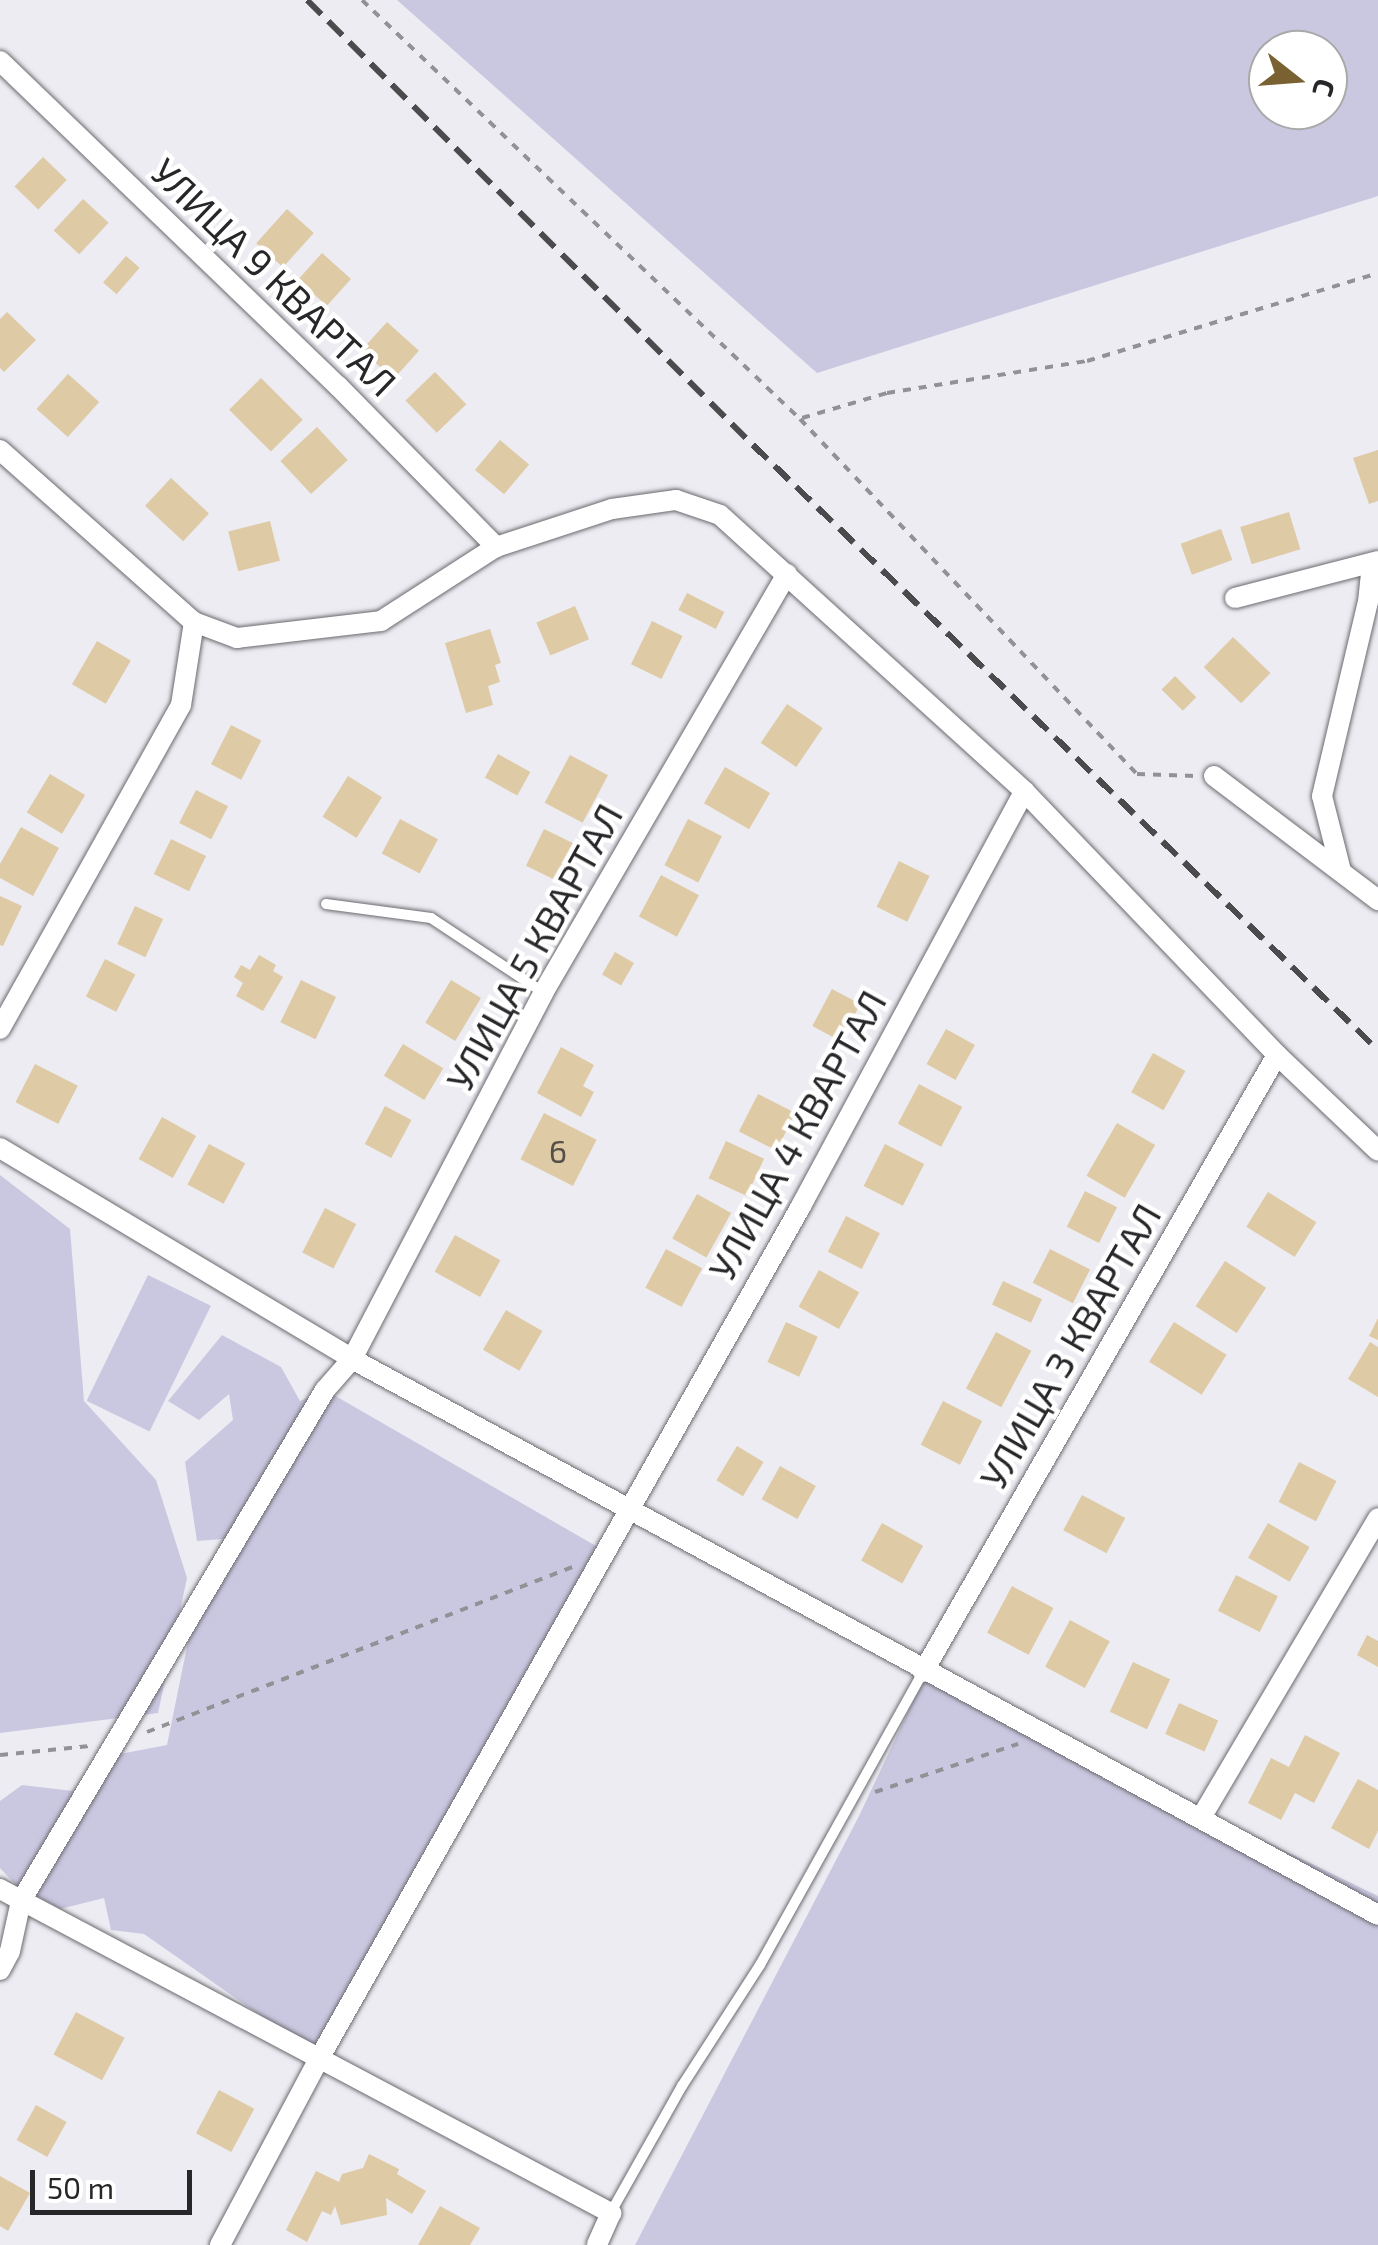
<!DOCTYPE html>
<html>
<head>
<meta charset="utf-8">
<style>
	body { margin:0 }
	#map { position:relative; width:1378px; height:2245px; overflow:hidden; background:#ececf2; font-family:"Exo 2",sans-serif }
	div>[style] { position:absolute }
	.green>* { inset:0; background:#cac8e1; transform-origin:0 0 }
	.building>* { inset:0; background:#dfcaa6; transform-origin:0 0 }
	.path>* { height:4px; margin-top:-2px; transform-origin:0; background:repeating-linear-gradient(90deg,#929296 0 8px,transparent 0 16px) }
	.roads { filter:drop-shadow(0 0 2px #6b6a70) drop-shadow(0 0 2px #6b6a70) }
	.lane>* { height:10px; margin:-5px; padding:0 5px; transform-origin:5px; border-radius:5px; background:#fff }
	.street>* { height:20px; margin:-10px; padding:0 10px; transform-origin:10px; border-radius:10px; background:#fff }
	.rail>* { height:6px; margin-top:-3px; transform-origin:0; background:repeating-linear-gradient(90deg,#4b4b4e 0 20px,transparent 0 30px) }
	span { translate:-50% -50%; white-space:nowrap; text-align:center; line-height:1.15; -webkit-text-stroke:9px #fff; paint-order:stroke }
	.number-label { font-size:32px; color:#555049 }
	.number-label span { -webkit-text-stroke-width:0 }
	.street-label { font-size:38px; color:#27272a }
	.north { position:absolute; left:1248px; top:30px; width:100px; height:100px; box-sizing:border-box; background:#fff; border:2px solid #a9a9aa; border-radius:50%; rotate:107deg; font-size:28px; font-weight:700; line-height:40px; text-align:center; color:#27272a }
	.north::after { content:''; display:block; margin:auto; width:35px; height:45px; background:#7a6132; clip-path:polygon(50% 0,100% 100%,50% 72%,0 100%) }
	.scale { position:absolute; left:30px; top:2170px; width:162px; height:45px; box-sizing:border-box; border:5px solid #27272a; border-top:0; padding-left:12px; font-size:30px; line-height:35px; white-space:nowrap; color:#27272a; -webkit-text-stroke:8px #fff; paint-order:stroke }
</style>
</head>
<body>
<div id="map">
	<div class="green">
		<i style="clip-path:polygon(evenodd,397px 0,1378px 0,1378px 196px,817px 373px,397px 0,1268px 50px,1328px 50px,1328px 110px,1268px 110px,1268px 50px)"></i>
		<i style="clip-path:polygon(0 1175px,70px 1229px,84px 1401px,156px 1480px,187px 1578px,158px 1713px,0 1733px)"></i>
		<i style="left:148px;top:1275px;width:70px;height:140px;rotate:26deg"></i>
		<i style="clip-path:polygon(222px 1335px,281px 1367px,300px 1401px,325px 1390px,603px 1550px,320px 2057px,144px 1934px,111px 1930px,104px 1898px,60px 1909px,16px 1885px,0 1868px,0 1801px,22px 1785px,73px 1791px,120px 1754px,167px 1745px,192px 1622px,223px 1539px,197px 1541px,185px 1462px,233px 1420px,229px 1394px,199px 1420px,168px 1401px)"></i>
		<i style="clip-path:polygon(925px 1676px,1378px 1896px,1378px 2245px,635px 2245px,858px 1818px)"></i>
	</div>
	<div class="building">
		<i style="left:43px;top:157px;width:33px;height:41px;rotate:44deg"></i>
		<i style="left:83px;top:199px;width:35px;height:43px;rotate:43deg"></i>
		<i style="left:287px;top:209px;width:36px;height:46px;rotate:42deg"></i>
		<i style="left:322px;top:253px;width:39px;height:36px;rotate:42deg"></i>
		<i style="left:126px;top:256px;width:18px;height:35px;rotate:41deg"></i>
		<i style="clip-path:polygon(7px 312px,36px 340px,4px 372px,0 368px,0 319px)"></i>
		<i style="left:387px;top:322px;width:43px;height:38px;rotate:42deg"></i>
		<i style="left:435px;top:372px;width:45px;height:41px;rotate:46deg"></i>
		<i style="left:68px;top:374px;width:42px;height:47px;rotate:42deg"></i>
		<i style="left:261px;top:378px;width:59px;height:45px;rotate:45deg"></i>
		<i style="left:317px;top:427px;width:45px;height:50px;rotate:47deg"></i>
		<i style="left:500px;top:440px;width:38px;height:39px;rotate:40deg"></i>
		<i style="clip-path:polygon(1378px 450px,1378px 501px,1369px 504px,1353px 458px)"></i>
		<i style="left:171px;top:478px;width:52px;height:38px;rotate:43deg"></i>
		<i style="left:1289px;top:512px;width:39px;height:51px;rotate:73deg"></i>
		<i style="left:270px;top:521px;width:41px;height:43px;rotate:76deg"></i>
		<i style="left:1221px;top:529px;width:33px;height:43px;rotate:70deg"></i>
		<i style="left:687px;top:593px;width:42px;height:19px;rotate:27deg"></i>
		<i style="left:575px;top:606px;width:36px;height:42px;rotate:67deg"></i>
		<i style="left:652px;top:621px;width:34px;height:48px;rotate:26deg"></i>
		<i style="clip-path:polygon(490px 629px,501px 663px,495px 665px,500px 682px,488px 686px,493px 705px,466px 713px,445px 643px)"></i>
		<i style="left:1233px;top:637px;width:52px;height:42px;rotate:44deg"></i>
		<i style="left:97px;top:641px;width:39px;height:50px;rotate:30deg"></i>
		<i style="left:1175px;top:676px;width:30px;height:19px;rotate:45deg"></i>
		<i style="left:787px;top:704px;width:43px;height:47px;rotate:34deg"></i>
		<i style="left:231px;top:725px;width:34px;height:44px;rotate:27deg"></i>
		<i style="left:498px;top:754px;width:37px;height:27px;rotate:29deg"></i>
		<i style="left:570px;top:755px;width:43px;height:54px;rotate:28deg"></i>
		<i style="left:725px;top:767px;width:52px;height:42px;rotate:30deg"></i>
		<i style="left:50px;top:774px;width:41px;height:45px;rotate:31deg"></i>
		<i style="left:348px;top:776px;width:40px;height:48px;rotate:32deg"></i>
		<i style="left:196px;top:790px;width:36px;height:37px;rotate:27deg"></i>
		<i style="left:400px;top:819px;width:43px;height:39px;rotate:28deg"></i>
		<i style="left:688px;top:819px;width:38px;height:52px;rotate:27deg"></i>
		<i style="clip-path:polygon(21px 827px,59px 848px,33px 896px,0 878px,0 864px)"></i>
		<i style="left:544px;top:829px;width:41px;height:41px;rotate:26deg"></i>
		<i style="left:171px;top:839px;width:39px;height:39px;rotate:26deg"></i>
		<i style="left:899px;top:861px;width:34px;height:51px;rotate:26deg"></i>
		<i style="left:661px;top:875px;width:43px;height:47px;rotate:28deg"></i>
		<i style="clip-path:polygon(0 896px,22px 906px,3px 946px,0 945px)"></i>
		<i style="left:135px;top:906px;width:31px;height:42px;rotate:25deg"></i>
		<i style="left:615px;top:952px;width:22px;height:26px;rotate:30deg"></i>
		<i style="clip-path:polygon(259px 955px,276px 965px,273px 971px,283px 977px,263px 1011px,236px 996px,243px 983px,234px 977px,241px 965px,250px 970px)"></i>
		<i style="left:105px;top:959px;width:34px;height:42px;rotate:27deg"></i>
		<i style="left:301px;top:980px;width:39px;height:47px;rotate:26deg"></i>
		<i style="left:451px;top:980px;width:35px;height:50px;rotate:31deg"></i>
		<i style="left:832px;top:989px;width:32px;height:42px;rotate:28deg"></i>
		<i style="left:946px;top:1029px;width:33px;height:40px;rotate:29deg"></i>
		<i style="left:403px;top:1044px;width:47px;height:37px;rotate:31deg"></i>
		<i style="clip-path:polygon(561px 1047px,594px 1065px,583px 1086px,594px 1092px,581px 1117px,537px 1093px)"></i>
		<i style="left:1153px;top:1053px;width:37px;height:45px;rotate:29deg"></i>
		<i style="left:35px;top:1064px;width:48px;height:43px;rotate:27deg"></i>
		<i style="left:919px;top:1084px;width:49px;height:45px;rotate:28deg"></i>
		<i style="left:758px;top:1094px;width:42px;height:42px;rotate:27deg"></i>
		<i style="left:385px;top:1106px;width:30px;height:43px;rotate:28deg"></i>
		<i style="left:544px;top:1113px;width:59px;height:52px;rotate:27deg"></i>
		<i style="left:162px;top:1117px;width:39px;height:48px;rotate:29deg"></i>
		<i style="left:1117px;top:1123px;width:44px;height:61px;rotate:30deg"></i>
		<i style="left:726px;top:1141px;width:42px;height:41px;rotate:25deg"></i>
		<i style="left:209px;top:1144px;width:41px;height:46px;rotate:28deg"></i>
		<i style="left:885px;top:1144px;width:44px;height:47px;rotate:27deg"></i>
		<i style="left:1085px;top:1191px;width:36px;height:40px;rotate:27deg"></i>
		<i style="left:1268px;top:1192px;width:57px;height:41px;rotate:32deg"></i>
		<i style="left:697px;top:1194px;width:39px;height:51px;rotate:29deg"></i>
		<i style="left:325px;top:1208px;width:35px;height:50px;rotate:27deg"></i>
		<i style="left:846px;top:1216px;width:38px;height:40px;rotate:27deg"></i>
		<i style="left:455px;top:1235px;width:52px;height:42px;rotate:29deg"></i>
		<i style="left:666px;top:1249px;width:41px;height:44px;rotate:28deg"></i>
		<i style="left:1050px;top:1249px;width:45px;height:38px;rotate:27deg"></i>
		<i style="left:1225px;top:1261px;width:49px;height:54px;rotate:33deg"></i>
		<i style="left:819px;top:1270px;width:46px;height:42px;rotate:29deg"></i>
		<i style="left:1003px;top:1281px;width:43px;height:26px;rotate:25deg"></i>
		<i style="left:506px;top:1310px;width:42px;height:46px;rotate:30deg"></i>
		<i style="clip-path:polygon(1378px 1318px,1378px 1340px,1369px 1336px)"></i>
		<i style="left:786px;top:1322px;width:35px;height:44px;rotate:25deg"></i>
		<i style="left:1174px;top:1322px;width:62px;height:47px;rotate:32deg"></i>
		<i style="left:996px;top:1332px;width:40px;height:64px;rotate:28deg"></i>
		<i style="clip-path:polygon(1370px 1342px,1378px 1347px,1378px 1397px,1348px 1379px)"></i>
		<i style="left:943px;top:1401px;width:44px;height:49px;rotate:27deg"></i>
		<i style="left:737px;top:1446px;width:31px;height:40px;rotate:31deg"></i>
		<i style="left:1299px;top:1462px;width:42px;height:45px;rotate:27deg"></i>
		<i style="left:780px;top:1466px;width:41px;height:38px;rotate:29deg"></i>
		<i style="left:1082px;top:1495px;width:49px;height:40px;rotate:28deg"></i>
		<i style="left:882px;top:1523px;width:47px;height:43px;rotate:29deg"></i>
		<i style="left:1268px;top:1523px;width:48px;height:40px;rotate:30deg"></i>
		<i style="left:1236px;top:1575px;width:47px;height:40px;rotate:27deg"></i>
		<i style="left:1012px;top:1586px;width:47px;height:53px;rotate:28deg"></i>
		<i style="left:1070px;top:1620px;width:45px;height:53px;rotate:28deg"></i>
		<i style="clip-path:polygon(1367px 1635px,1378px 1641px,1378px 1667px,1357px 1655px)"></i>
		<i style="left:1133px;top:1662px;width:41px;height:55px;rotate:25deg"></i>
		<i style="left:1179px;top:1703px;width:43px;height:34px;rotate:24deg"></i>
		<i style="clip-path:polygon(1305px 1735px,1340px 1753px,1314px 1803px,1295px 1793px,1281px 1820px,1248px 1803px,1271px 1758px,1289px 1767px)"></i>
		<i style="clip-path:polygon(1358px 1779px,1378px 1790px,1378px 1831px,1369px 1849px,1331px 1828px)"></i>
		<i style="left:76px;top:2012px;width:55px;height:48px;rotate:28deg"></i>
		<i style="left:219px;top:2090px;width:40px;height:49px;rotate:28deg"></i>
		<i style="left:36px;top:2105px;width:35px;height:40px;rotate:29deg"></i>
		<i style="clip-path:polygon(369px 2154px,399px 2169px,397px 2174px,426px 2191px,412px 2214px,386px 2198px,387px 2215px,341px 2225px,335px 2206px,331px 2215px,322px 2211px,307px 2242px,286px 2230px,316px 2171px,339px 2182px,342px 2174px,363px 2168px)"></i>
		<i style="clip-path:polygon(0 2176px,30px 2193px,8px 2231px,0 2226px)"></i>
		<i style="clip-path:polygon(440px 2206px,480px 2228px,470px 2245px,418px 2245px)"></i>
	</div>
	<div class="path">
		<i style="left:362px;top:0;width:606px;rotate:43.73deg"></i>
		<i style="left:800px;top:419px;width:489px;rotate:46.5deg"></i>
		<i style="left:1137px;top:774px;width:59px;rotate:1.9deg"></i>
		<i style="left:802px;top:418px;width:89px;rotate:-16.4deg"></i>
		<i style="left:887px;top:393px;width:203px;rotate:-9.1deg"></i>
		<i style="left:1087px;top:361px;width:304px;rotate:-16.8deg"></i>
		<i style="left:147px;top:1732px;width:456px;rotate:-21.2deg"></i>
		<i style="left:0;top:1755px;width:90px;rotate:-5.7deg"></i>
		<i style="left:875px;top:1792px;width:151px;rotate:-18.6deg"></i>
	</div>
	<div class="roads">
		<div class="lane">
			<i style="left:326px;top:904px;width:106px;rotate:7.6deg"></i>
			<i style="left:431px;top:918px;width:134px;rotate:33.5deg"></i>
			<i style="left:611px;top:2212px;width:145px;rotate:-60.6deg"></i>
			<i style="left:682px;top:2086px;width:144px;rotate:-57.2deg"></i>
			<i style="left:760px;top:1965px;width:335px;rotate:-60.9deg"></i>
		</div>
		<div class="street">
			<i style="left:0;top:61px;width:469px;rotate:43.9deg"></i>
			<i style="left:338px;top:386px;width:226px;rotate:45.5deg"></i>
			<i style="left:0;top:450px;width:259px;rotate:41.6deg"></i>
			<i style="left:194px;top:622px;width:46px;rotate:20.4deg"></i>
			<i style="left:237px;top:638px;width:145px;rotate:-6.7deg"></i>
			<i style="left:381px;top:621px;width:137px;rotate:-32.8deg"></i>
			<i style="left:496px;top:547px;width:122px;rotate:-18.1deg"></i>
			<i style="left:612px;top:509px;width:65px;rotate:-8deg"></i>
			<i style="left:676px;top:500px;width:46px;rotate:18.8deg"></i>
			<i style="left:720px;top:515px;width:411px;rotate:42.2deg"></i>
			<i style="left:1024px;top:791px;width:366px;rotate:46.2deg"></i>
			<i style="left:1277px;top:1055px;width:139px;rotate:43.5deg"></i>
			<i style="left:1235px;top:598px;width:148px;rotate:-14.5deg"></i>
			<i style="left:1214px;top:776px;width:206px;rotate:37.1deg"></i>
			<i style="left:1341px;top:871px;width:77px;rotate:-104.2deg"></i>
			<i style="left:1322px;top:796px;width:199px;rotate:-76.7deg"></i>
			<i style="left:1368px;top:602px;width:39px;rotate:-84deg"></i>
			<i style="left:0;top:1029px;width:371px;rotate:-60.8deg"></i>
			<i style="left:181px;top:705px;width:84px;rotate:-81.1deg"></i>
			<i style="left:0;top:1148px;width:410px;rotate:30.9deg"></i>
			<i style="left:352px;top:1359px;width:1167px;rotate:28.45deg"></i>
			<i style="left:923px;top:1672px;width:711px;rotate:-60.16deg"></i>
			<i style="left:1202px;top:1816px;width:346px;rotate:-59.4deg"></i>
			<i style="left:0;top:1889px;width:692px;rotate:27.94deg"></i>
			<i style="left:611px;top:2213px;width:35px;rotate:114deg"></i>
			<i style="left:0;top:1970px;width:21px;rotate:-62deg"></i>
			<i style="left:10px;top:1951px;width:51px;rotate:-77.6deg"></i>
			<i style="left:21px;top:1901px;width:595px;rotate:-59.25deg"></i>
			<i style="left:325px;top:1390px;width:41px;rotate:-48.9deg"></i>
			<i style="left:352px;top:1359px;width:413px;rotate:-62.4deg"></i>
			<i style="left:543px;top:993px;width:485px;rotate:-59.8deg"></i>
			<i style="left:220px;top:2245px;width:213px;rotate:-62deg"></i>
			<i style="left:320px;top:2057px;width:978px;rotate:-60.52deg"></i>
			<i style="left:801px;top:1206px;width:471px;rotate:-61.7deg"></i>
		</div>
	</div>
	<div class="rail">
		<i style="left:307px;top:0;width:630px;rotate:44.94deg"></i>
		<i style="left:753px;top:445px;width:870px;rotate:44.07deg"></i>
	</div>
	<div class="number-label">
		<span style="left:558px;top:1150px">6</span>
	</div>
	<div class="street-label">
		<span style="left:274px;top:277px;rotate:44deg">УЛИЦА 9 КВАРТАЛ</span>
		<span style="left:534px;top:947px;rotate:-61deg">УЛИЦА 5 КВАРТАЛ</span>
		<span style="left:797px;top:1135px;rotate:-61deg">УЛИЦА 4 КВАРТАЛ</span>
		<span style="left:1070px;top:1346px;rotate:-60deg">УЛИЦА 3 КВАРТАЛ</span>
	</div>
	<div class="north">С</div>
	<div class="scale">50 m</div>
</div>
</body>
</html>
